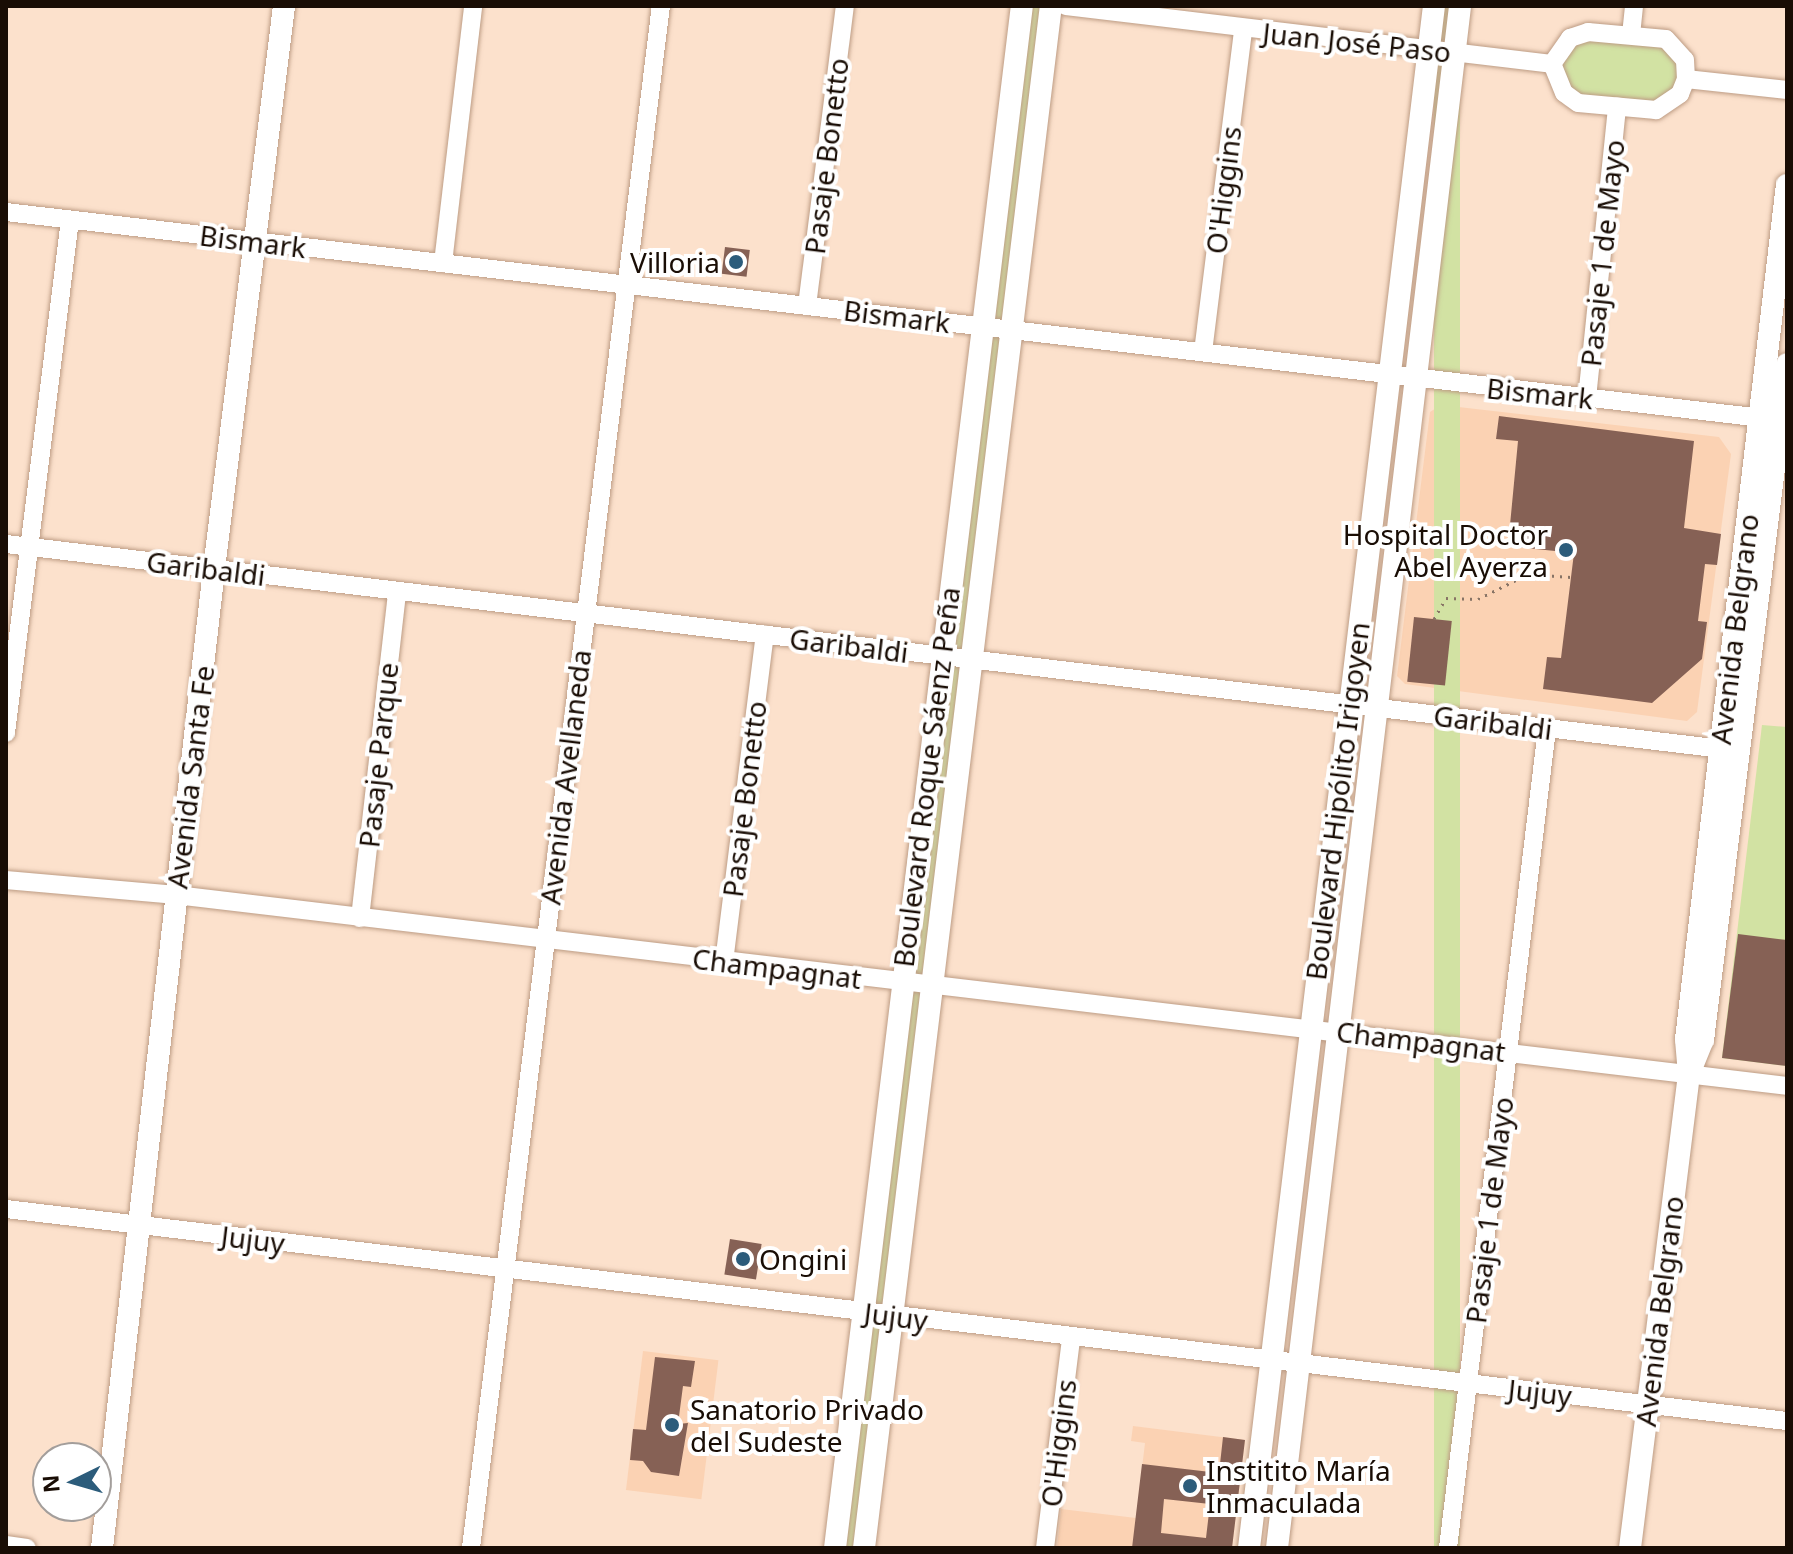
<!DOCTYPE html>
<html>
<head>
<meta charset="utf-8">
<style>
	body { margin:0 }
	#map { position:relative; width:1793px; height:1554px; overflow:hidden; background:#fce1cc; font-family:"Noto Sans",sans-serif }
	div>[style] { position:absolute }
	.built>* { inset:0; background:#fbd2b3; transform-origin:0 0 }
	.green>* { inset:0; background:#d2e2a3; transform-origin:0 0 }
	.building>* { inset:0; background:#866155; transform-origin:0 0 }
	.path>* { height:3px; margin-top:-1.5px; transform-origin:0; background:repeating-linear-gradient(90deg,#877365 0 2px,transparent 0 8px) }
	.roads { filter:drop-shadow(0 0 2px #bd9c84) drop-shadow(0 0 2px #bd9c84) }
	.minor>* { height:18px; margin:-9px; padding:0 9px; transform-origin:9px; border-radius:9px; background:#fff }
	.tertiary>* { height:22px; margin:-11px; padding:0 11px; transform-origin:11px; border-radius:11px; background:#fff }
	.dots>* { width:22px; height:22px; translate:-50% -50%; box-sizing:border-box; border:4px solid #fff; border-radius:50% }
	span { translate:-50% -50%; white-space:nowrap; text-align:center; line-height:1.15; -webkit-text-stroke:8px #fff; paint-order:stroke }
	.street-label { font-size:28px; color:#190d05 }
	.poi-label { font-size:28px; color:#190d05 }
	.right { translate:-100% -50%; text-align:right }
	.left { translate:0 -50%; text-align:left }
	.frame { position:absolute; inset:0; border:8px solid #190d05; pointer-events:none }
	.north { position:absolute; left:32px; top:1442px; width:80px; height:80px; box-sizing:border-box; background:#fff; border:2px solid #a39e9b; border-radius:50%; rotate:265deg; font-size:22px; font-weight:700; line-height:32px; text-align:center; color:#190d05 }
	.north::after { content:''; display:block; margin:auto; width:28px; height:36px; background:#2c5c7b; clip-path:polygon(50% 0,100% 100%,50% 72%,0 100%) }
</style>
</head>
<body>
<div id="map">
	<div class="built">
		<i style="clip-path:polygon(1441px 405px,1719px 437px,1731px 454px,1697px 712px,1687px 721px,1405px 684px,1397px 676px,1430px 412px)"></i>
		<i style="left:643px;top:1351px;width:76px;height:140px;rotate:7deg"></i>
		<i style="clip-path:polygon(1133px 1426px,1245px 1440px,1232px 1548px,1057px 1548px,1061px 1509px,1136px 1518px,1145px 1443px,1131px 1441px)"></i>
	</div>
	<div class="green">
		<i style="clip-path:polygon(1030px 6px,1042px 6px,856px 1548px,846px 1548px)"></i>
		<i style="left:1434px;top:6px;width:26px;height:1553px"></i>
		<i style="clip-path:polygon(1570px 38px,1666px 39px,1685px 60px,1669px 103px,1564px 93px,1558px 51px)"></i>
		<i style="clip-path:polygon(1762px 725px,1787px 727px,1787px 1066px,1722px 1058px)"></i>
	</div>
	<div class="building">
		<i style="left:725px;top:247px;width:25px;height:27px;rotate:7deg"></i>
		<i style="clip-path:polygon(1499px 416px,1694px 441px,1684px 528px,1721px 534px,1717px 565px,1705px 564px,1698px 621px,1707px 622px,1702px 659px,1652px 703px,1543px 689px,1547px 657px,1561px 658px,1574px 553px,1508px 546px,1518px 441px,1496px 439px)"></i>
		<i style="left:1414px;top:617px;width:38px;height:65px;rotate:6deg"></i>
		<i style="clip-path:polygon(1738px 934px,1787px 940px,1787px 1066px,1722px 1058px)"></i>
		<i style="left:730px;top:1239px;width:32px;height:36px;rotate:9deg"></i>
		<i style="clip-path:polygon(655px 1357px,695px 1361px,691px 1387px,683px 1386px,678px 1424px,688px 1423px,679px 1476px,651px 1472px,643px 1461px,630px 1460px,633px 1429px,646px 1430px)"></i>
		<i style="clip-path:polygon(evenodd,1223px 1437px,1245px 1440px,1232px 1548px,1132px 1548px,1142px 1464px,1219px 1473px,1223px 1437px,1164px 1499px,1210px 1504px,1206px 1538px,1161px 1533px,1164px 1499px)"></i>
	</div>
	<div class="path">
		<i style="left:1434px;top:619px;width:24px;rotate:-60deg"></i>
		<i style="left:1446px;top:598px;width:32px;rotate:2deg"></i>
		<i style="left:1478px;top:599px;width:56px;rotate:-26.6deg"></i>
		<i style="left:1528px;top:574px;width:43px;rotate:4deg"></i>
	</div>
	<div class="roads">
		<div class="minor">
			<i style="left:1066px;top:6px;width:489px;rotate:6.8deg"></i>
			<i style="left:1588px;top:32px;width:78px;rotate:5.1deg"></i>
			<i style="left:1666px;top:39px;width:28px;rotate:48deg"></i>
			<i style="left:1685px;top:60px;width:19px;rotate:87deg"></i>
			<i style="left:1686px;top:79px;width:16px;rotate:112deg"></i>
			<i style="left:1680px;top:94px;width:29px;rotate:146deg"></i>
			<i style="left:1656px;top:110px;width:78px;rotate:-174.9deg"></i>
			<i style="left:1578px;top:103px;width:17px;rotate:-144deg"></i>
			<i style="left:1564px;top:93px;width:31px;rotate:-112deg"></i>
			<i style="left:1552px;top:64px;width:32px;rotate:-55deg"></i>
			<i style="left:1570px;top:38px;width:19px;rotate:-18deg"></i>
			<i style="left:1631px;top:35px;width:29px;rotate:-84deg"></i>
			<i style="left:1686px;top:79px;width:102px;rotate:6.2deg"></i>
			<i style="left:6px;top:212px;width:1778px;rotate:6.69deg"></i>
			<i style="left:443px;top:263px;width:259px;rotate:-83.3deg"></i>
			<i style="left:807px;top:306px;width:302px;rotate:-82.8deg"></i>
			<i style="left:1203px;top:352px;width:325px;rotate:-82.9deg"></i>
			<i style="left:1587px;top:398px;width:293px;rotate:-84.1deg"></i>
			<i style="left:6px;top:544px;width:1737px;rotate:6.81deg"></i>
			<i style="left:6px;top:733px;width:517px;rotate:-82.89deg"></i>
			<i style="left:6px;top:880px;width:171px;rotate:5deg"></i>
			<i style="left:176px;top:895px;width:1622px;rotate:6.76deg"></i>
			<i style="left:360px;top:918px;width:329px;rotate:-83.5deg"></i>
			<i style="left:724px;top:962px;width:330px;rotate:-82.9deg"></i>
			<i style="left:6px;top:1209px;width:1794px;rotate:6.79deg"></i>
			<i style="left:6px;top:1545px;width:21px;rotate:8deg"></i>
			<i style="left:471px;top:1548px;width:1554px;rotate:-82.98deg"></i>
			<i style="left:1045px;top:1548px;width:212px;rotate:-82.9deg"></i>
			<i style="left:1448px;top:1548px;width:825px;rotate:-83.11deg"></i>
		</div>
		<div class="tertiary">
			<i style="left:1691px;top:1069px;width:31px;rotate:-68deg"></i>
			<i style="left:1703px;top:1040px;width:681px;rotate:-82.92deg"></i>
			<i style="left:102px;top:1548px;width:985px;rotate:-83.47deg"></i>
			<i style="left:214px;top:569px;width:567px;rotate:-82.91deg"></i>
			<i style="left:835px;top:1548px;width:1553px;rotate:-83.09deg"></i>
			<i style="left:864px;top:1548px;width:1553px;rotate:-83.09deg"></i>
			<i style="left:1249px;top:1548px;width:1553px;rotate:-83.16deg"></i>
			<i style="left:1277px;top:1548px;width:1553px;rotate:-83.23deg"></i>
			<i style="left:1630px;top:1548px;width:478px;rotate:-82.9deg"></i>
			<i style="left:1689px;top:1074px;width:35px;rotate:-95deg"></i>
			<i style="left:1686px;top:1039px;width:860px;rotate:-83.26deg"></i>
		</div>
	</div>
	<div class="dots">
		<i style="left:736px;top:262px;background:#2c5c7b"></i>
		<i style="left:1566px;top:550px;background:#2c5c7b"></i>
		<i style="left:743px;top:1259px;background:#2c5c7b"></i>
		<i style="left:672px;top:1425px;background:#2c5c7b"></i>
		<i style="left:1190px;top:1486px;background:#2c5c7b"></i>
	</div>
	<div class="street-label">
		<span style="left:1357px;top:42px;rotate:6deg">Juan José Paso</span>
		<span style="left:826px;top:156px;rotate:-83deg">Pasaje Bonetto</span>
		<span style="left:1223px;top:190px;rotate:-83deg">O'Higgins</span>
		<span style="left:253px;top:241px;rotate:7deg">Bismark</span>
		<span style="left:1602px;top:253px;rotate:-84deg">Pasaje 1 de Mayo</span>
		<span style="left:897px;top:316px;rotate:7deg">Bismark</span>
		<span style="left:1540px;top:393px;rotate:6deg">Bismark</span>
		<span style="left:206px;top:568px;rotate:7deg">Garibaldi</span>
		<span style="left:1734px;top:629px;rotate:-83deg">Avenida Belgrano</span>
		<span style="left:849px;top:645px;rotate:7deg">Garibaldi</span>
		<span style="left:1493px;top:722px;rotate:7deg">Garibaldi</span>
		<span style="left:378px;top:755px;rotate:-84deg">Pasaje Parque</span>
		<span style="left:190px;top:777px;rotate:-83deg">Avenida Santa Fe</span>
		<span style="left:565px;top:777px;rotate:-83deg">Avenida Avellaneda</span>
		<span style="left:926px;top:777px;rotate:-83deg">Boulevard Roque Sáenz Peña</span>
		<span style="left:744px;top:799px;rotate:-83deg">Pasaje Bonetto</span>
		<span style="left:1337px;top:801px;rotate:-83deg">Boulevard Hipólito Irigoyen</span>
		<span style="left:777px;top:968px;rotate:7deg">Champagnat</span>
		<span style="left:1421px;top:1041px;rotate:7deg">Champagnat</span>
		<span style="left:1489px;top:1210px;rotate:-83deg">Pasaje 1 de Mayo</span>
		<span style="left:253px;top:1239px;rotate:7deg">Jujuy</span>
		<span style="left:1659px;top:1311px;rotate:-83deg">Avenida Belgrano</span>
		<span style="left:896px;top:1316px;rotate:7deg">Jujuy</span>
		<span style="left:1540px;top:1392px;rotate:6deg">Jujuy</span>
		<span style="left:1058px;top:1443px;rotate:-83deg">O'Higgins</span>
	</div>
	<div class="poi-label">
		<span class="right" style="left:720px;top:262px">Villoria</span>
		<span class="right" style="left:1548px;top:550px">Hospital Doctor<br>Abel Ayerza</span>
		<span class="left" style="left:759px;top:1259px">Ongini</span>
		<span class="left" style="left:690px;top:1425px">Sanatorio Privado<br>del Sudeste</span>
		<span class="left" style="left:1206px;top:1486px">Institito María<br>Inmaculada</span>
	</div>
	<div class="frame"></div>
	<div class="north">N</div>
</div>
</body>
</html>
